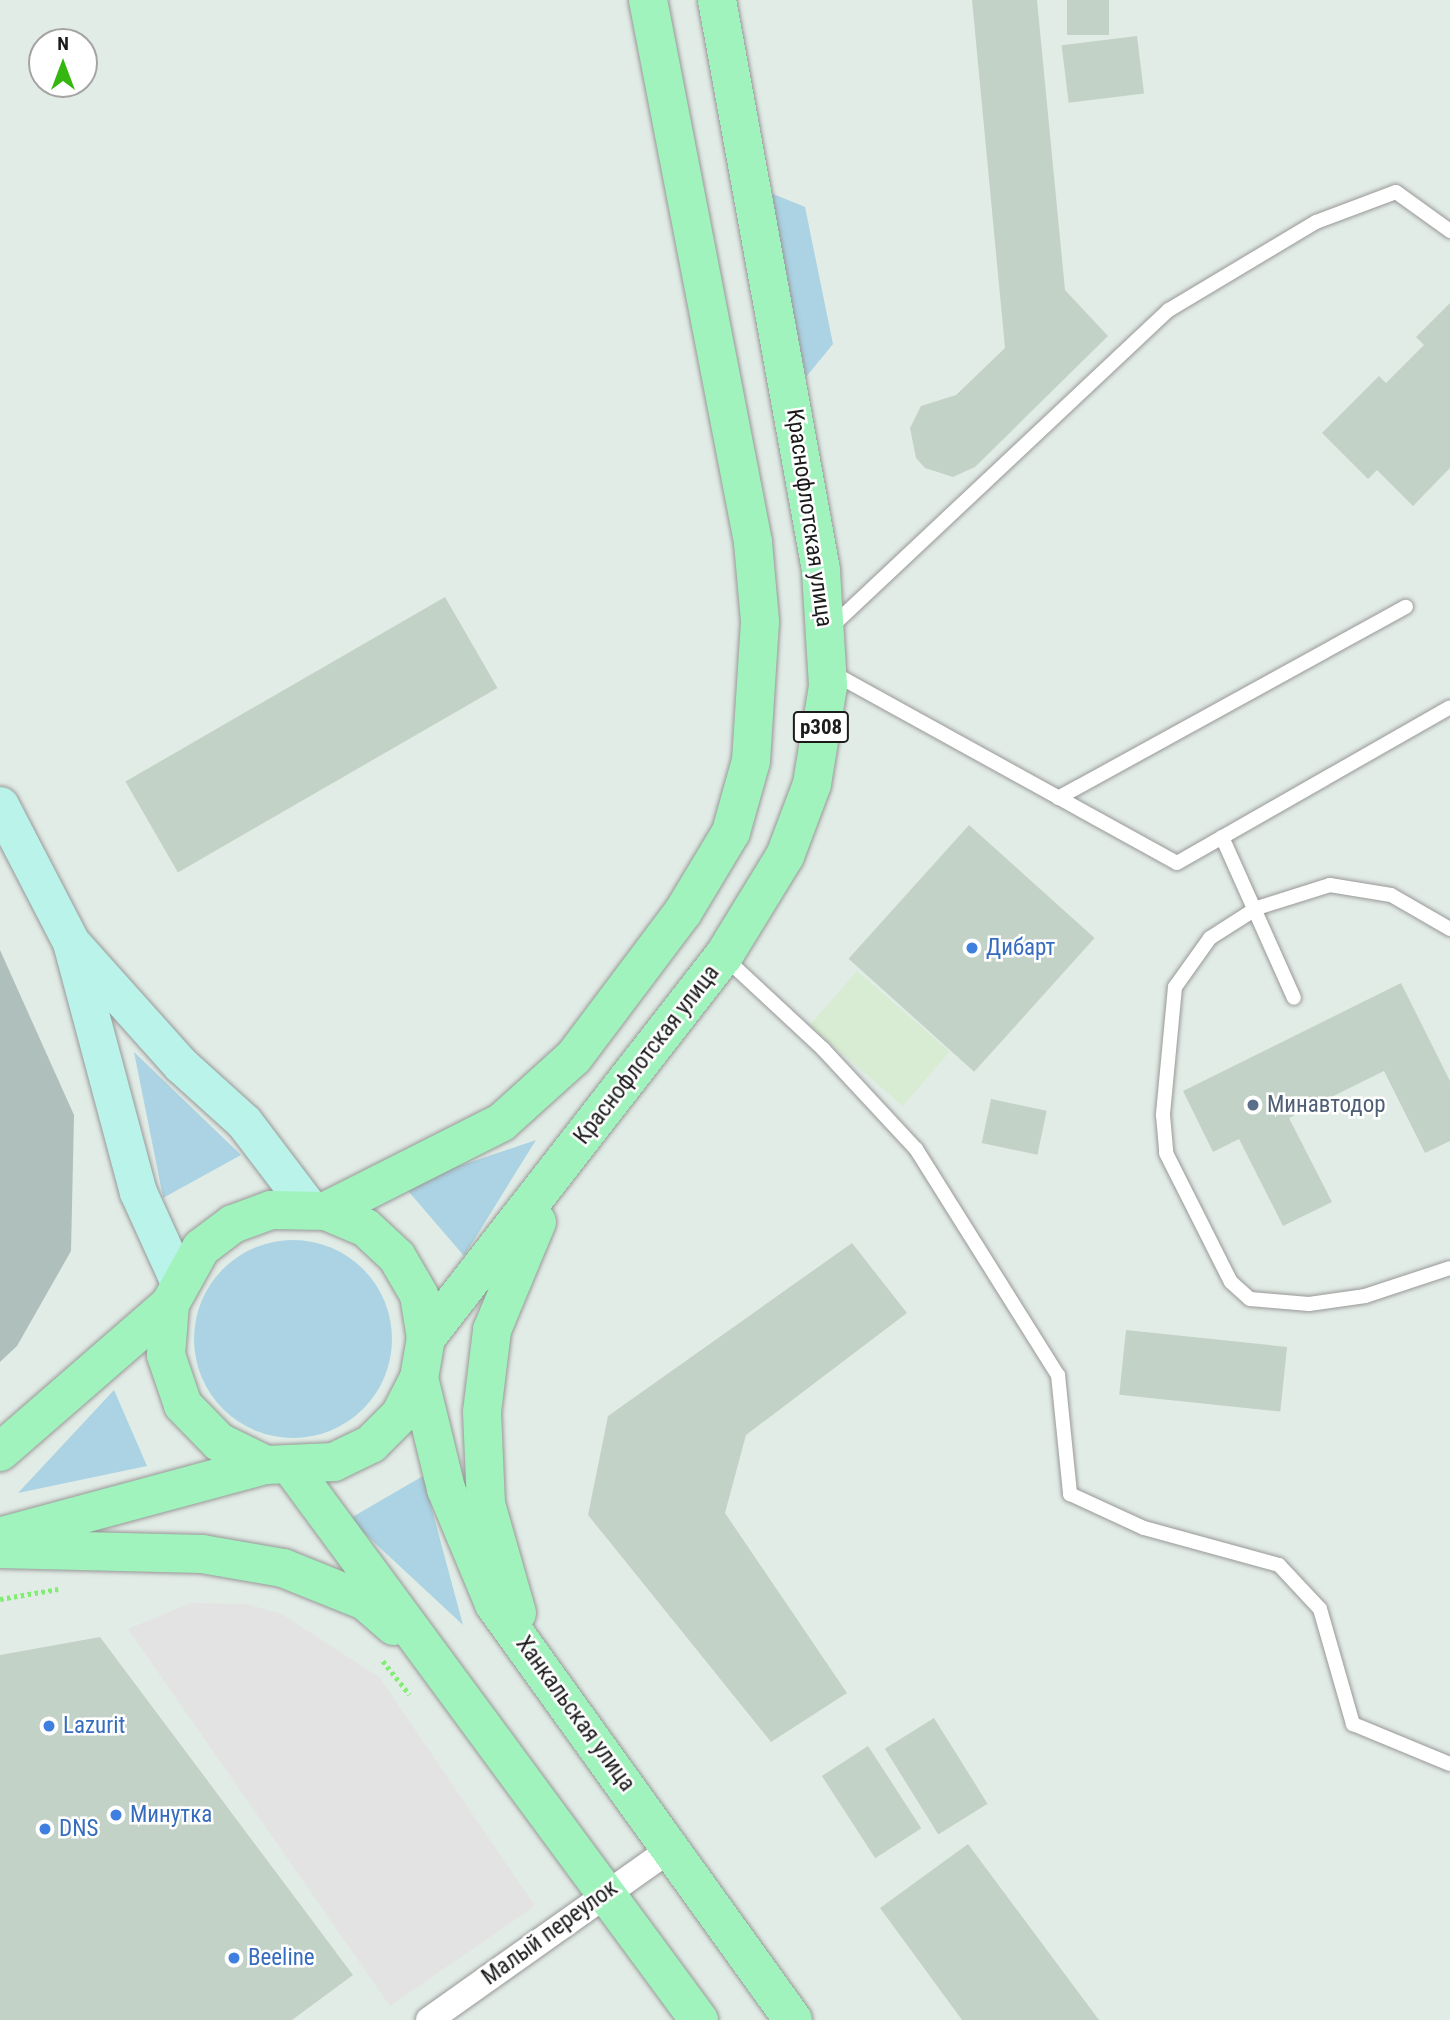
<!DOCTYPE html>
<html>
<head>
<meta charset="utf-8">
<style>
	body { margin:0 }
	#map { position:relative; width:1450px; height:2020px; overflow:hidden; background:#e2ece6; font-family:"Roboto Condensed",sans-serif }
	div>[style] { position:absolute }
	.commercial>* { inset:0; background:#d7ecd2; transform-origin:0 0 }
	.construction>* { inset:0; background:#aebfbc }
	.grass>* { inset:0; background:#abd3e3 }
	.round { border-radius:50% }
	.parking>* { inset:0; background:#e3e3e3 }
	.building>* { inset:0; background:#c3d2c6; transform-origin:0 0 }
	.path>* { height:4.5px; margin-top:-2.25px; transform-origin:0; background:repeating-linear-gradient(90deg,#81ed72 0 3.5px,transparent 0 7px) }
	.roads { filter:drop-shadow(0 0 2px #989898) drop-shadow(0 0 2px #989898) }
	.lane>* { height:14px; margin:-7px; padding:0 7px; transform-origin:7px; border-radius:7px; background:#fff }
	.street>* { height:26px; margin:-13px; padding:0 13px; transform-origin:13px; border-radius:13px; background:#fff }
	.secondary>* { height:37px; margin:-18.5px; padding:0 18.5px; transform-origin:18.5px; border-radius:18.5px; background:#b9f3e9 }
	.primary>* { height:38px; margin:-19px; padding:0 19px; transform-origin:19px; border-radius:19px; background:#a0f3bc }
	.dots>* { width:19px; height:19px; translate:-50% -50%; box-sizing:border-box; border:4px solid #fff; border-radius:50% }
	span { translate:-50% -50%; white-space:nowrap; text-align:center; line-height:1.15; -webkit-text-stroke:5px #fff; paint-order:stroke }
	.shield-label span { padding:2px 5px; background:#fff; border:2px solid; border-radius:5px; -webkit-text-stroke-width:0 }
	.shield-label { font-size:21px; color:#1b1b1b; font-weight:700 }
	.street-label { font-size:23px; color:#1b1b1b }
	.shop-label { font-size:23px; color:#366cbe }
	.left { translate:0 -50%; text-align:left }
	.service-label { font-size:23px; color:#4e5e75 }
	.north { position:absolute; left:28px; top:28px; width:70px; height:70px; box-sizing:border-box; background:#fff; border:2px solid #a4a4a4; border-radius:50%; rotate:0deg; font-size:19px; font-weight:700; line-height:28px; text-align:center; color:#1b1b1b }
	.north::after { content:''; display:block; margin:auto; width:24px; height:32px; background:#36b611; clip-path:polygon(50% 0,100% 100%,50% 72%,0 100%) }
</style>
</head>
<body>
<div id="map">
	<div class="commercial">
		<i style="left:857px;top:971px;width:123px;height:72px;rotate:41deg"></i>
	</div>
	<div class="construction">
		<i style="clip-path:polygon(0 950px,74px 1115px,71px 1251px,17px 1346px,0 1362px)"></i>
	</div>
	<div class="grass">
		<i style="clip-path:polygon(766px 191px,805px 207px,833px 344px,806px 377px)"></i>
		<i style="clip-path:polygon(134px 1052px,241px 1155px,163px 1198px,163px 1197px)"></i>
		<i style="clip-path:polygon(536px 1140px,464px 1256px,403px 1185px)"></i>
		<i class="round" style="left:194px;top:1240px;width:198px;height:198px"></i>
		<i style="clip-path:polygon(114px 1390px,147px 1466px,18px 1493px)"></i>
		<i style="clip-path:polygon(423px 1476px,463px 1625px,349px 1519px)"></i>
	</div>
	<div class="parking">
		<i style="clip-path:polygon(191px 1603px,246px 1604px,282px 1614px,380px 1678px,535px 1906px,390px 2006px,128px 1629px)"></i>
	</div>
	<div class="building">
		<i style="clip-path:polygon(972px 0,1037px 0,1065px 290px,1108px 336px,975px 467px,953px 477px,925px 468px,916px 458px,910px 428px,921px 406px,956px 395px,1005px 348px)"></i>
		<i style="left:1067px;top:0;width:42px;height:35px"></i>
		<i style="left:1137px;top:36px;width:58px;height:76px;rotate:83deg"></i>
		<i style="clip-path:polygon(1450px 303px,1450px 468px,1413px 506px,1377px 470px,1368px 479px,1322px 433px,1379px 376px,1386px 383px,1424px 345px,1416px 337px)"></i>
		<i style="left:445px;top:597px;width:105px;height:369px;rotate:60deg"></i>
		<i style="left:969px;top:825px;width:169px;height:180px;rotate:42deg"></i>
		<i style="clip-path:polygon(1401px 983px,1450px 1081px,1450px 1141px,1425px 1153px,1384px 1071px,1289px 1118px,1332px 1202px,1283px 1226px,1239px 1139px,1213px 1152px,1183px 1091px)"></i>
		<i style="left:991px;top:1099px;width:57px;height:45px;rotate:12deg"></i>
		<i style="clip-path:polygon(852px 1243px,907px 1313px,746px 1435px,725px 1513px,847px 1693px,771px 1742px,588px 1515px,608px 1416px)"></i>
		<i style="left:1126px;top:1330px;width:162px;height:65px;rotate:6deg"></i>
		<i style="clip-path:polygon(100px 1637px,353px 1975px,292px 2020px,0 2020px,0 1655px)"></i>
		<i style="left:934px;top:1718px;width:101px;height:58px;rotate:58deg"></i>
		<i style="left:868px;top:1746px;width:98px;height:55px;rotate:57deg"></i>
		<i style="clip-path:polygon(968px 1844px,1099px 2020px,962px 2020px,880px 1908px)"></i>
	</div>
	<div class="path">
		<i style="left:0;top:1599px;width:59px;rotate:-9.8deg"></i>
		<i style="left:383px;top:1661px;width:43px;rotate:51.5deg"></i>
	</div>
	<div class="roads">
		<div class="lane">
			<i style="left:831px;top:627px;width:463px;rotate:-43.2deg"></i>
			<i style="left:1169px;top:310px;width:171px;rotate:-30.9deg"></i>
			<i style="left:1316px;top:222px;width:85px;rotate:-20.6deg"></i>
			<i style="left:1396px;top:192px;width:67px;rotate:35.8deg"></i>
			<i style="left:831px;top:672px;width:395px;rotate:28.9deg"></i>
			<i style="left:1177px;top:863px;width:314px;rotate:-29.7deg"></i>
			<i style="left:1058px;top:798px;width:397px;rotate:-28.8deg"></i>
			<i style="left:1222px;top:837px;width:176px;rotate:65.9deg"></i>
			<i style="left:1450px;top:929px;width:68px;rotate:-150deg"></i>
			<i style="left:1391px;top:895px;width:62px;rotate:-170.7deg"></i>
			<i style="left:1330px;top:885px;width:77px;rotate:162.5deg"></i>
			<i style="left:1257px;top:908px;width:56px;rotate:147.4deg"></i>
			<i style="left:1210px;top:938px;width:60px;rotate:125.5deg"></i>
			<i style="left:1175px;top:987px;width:129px;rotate:95.4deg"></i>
			<i style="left:1163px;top:1115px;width:38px;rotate:85deg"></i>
			<i style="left:1166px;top:1153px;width:144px;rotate:63.3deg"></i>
			<i style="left:1231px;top:1282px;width:25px;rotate:42deg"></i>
			<i style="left:1250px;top:1299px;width:59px;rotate:4.8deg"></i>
			<i style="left:1309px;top:1304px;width:57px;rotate:-8.1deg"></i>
			<i style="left:1365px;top:1296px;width:89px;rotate:-18.2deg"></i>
			<i style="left:724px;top:957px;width:135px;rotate:42.9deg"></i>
			<i style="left:823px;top:1049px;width:137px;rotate:47.1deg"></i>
			<i style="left:916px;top:1149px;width:267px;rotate:57.9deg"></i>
			<i style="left:1058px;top:1375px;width:120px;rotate:84.2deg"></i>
			<i style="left:1070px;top:1494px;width:81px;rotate:24.7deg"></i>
			<i style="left:1144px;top:1528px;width:140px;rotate:15.3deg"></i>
			<i style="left:1279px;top:1565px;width:60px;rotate:47deg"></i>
			<i style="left:1320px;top:1609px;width:120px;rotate:74deg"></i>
			<i style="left:1353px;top:1724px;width:105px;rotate:22.4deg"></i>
		</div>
		<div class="street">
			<i style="left:429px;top:2020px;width:299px;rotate:-35.3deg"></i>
		</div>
		<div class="secondary">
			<i style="left:0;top:805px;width:154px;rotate:62.6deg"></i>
			<i style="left:71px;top:942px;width:165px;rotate:48.2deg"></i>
			<i style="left:181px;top:1065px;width:85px;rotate:42.1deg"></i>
			<i style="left:244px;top:1122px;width:109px;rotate:52.8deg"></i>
			<i style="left:72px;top:946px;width:255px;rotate:75deg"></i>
			<i style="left:138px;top:1192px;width:97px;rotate:65.6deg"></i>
		</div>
		<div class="primary">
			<i style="left:326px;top:1211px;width:197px;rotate:-26.8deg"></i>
			<i style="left:502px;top:1122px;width:97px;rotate:-42.1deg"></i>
			<i style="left:574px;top:1057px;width:181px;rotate:-53.1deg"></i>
			<i style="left:683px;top:912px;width:93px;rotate:-59deg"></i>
			<i style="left:731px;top:832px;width:74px;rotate:-74.3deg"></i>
			<i style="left:751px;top:761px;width:140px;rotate:-86.3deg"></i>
			<i style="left:760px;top:621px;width:79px;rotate:-95.1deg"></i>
			<i style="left:753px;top:542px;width:552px;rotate:-100.96deg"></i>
			<i style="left:426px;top:1338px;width:483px;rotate:-52.1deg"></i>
			<i style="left:723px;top:957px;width:119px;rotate:-58.5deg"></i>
			<i style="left:785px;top:856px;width:77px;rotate:-69.4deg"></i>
			<i style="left:812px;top:784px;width:99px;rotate:-80.7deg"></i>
			<i style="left:828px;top:686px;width:116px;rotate:-93.5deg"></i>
			<i style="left:821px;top:570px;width:579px;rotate:-100.34deg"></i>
			<i style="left:419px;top:1378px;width:114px;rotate:76.3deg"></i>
			<i style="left:446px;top:1489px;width:125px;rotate:67.3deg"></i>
			<i style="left:494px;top:1604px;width:512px;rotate:54.29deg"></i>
			<i style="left:0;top:1452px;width:225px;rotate:-41deg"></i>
			<i style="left:170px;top:1304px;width:64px;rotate:-61deg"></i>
			<i style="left:201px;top:1248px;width:40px;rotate:-37deg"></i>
			<i style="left:233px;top:1224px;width:40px;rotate:-20.2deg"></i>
			<i style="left:271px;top:1210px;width:55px;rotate:1deg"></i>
			<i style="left:326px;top:1211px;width:43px;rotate:23deg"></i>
			<i style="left:366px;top:1228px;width:42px;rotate:43.1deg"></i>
			<i style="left:397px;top:1257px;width:44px;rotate:59.9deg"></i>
			<i style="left:419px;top:1295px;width:44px;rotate:80.8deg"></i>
			<i style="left:426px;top:1338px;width:41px;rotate:99.9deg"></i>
			<i style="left:419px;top:1378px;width:42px;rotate:117.2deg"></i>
			<i style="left:400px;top:1415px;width:41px;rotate:135deg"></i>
			<i style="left:371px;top:1444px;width:41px;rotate:154.1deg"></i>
			<i style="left:334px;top:1462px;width:68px;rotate:177.5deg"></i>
			<i style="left:266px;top:1465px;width:52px;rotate:-153.9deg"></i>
			<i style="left:219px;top:1442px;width:52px;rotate:-134.2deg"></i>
			<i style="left:183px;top:1405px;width:53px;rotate:-108.8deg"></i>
			<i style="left:166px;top:1355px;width:51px;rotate:-85.5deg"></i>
			<i style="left:292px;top:1468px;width:686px;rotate:53.6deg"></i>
			<i style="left:2px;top:1536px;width:273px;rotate:-15.1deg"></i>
			<i style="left:0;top:1549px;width:202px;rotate:1.4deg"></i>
			<i style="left:202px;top:1554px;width:82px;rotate:9.8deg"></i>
			<i style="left:283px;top:1568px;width:88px;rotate:21.9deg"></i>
			<i style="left:365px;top:1601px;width:38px;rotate:41deg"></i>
			<i style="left:517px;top:1613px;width:113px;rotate:-105.9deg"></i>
			<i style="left:486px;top:1504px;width:92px;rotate:-92.5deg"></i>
			<i style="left:482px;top:1412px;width:83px;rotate:-83deg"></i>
			<i style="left:492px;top:1330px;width:117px;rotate:-67.4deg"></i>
		</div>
	</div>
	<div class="dots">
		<i style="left:972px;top:948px;background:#3f7fe0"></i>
		<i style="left:1253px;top:1105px;background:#5c6f8a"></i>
		<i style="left:49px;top:1726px;background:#3f7fe0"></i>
		<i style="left:116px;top:1815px;background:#3f7fe0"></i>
		<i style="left:45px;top:1829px;background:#3f7fe0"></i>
		<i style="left:234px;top:1958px;background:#3f7fe0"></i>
	</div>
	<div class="shield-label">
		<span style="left:821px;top:727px">p308</span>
	</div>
	<div class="street-label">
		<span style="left:809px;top:518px;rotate:82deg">Краснофлотская улица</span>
		<span style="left:647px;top:1055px;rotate:-52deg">Краснофлотская улица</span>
		<span style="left:575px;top:1714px;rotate:54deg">Ханкальская улица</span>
		<span style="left:550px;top:1933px;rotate:-36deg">Малый переулок</span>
	</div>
	<div class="shop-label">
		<span class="left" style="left:986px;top:948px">Дибарт</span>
		<span class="left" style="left:63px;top:1726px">Lazurit</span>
		<span class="left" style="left:130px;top:1815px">Минутка</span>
		<span class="left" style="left:59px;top:1829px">DNS</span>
		<span class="left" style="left:248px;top:1958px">Beeline</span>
	</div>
	<div class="service-label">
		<span class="left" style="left:1267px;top:1105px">Минавтодор</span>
	</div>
	<div class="north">N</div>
</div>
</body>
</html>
